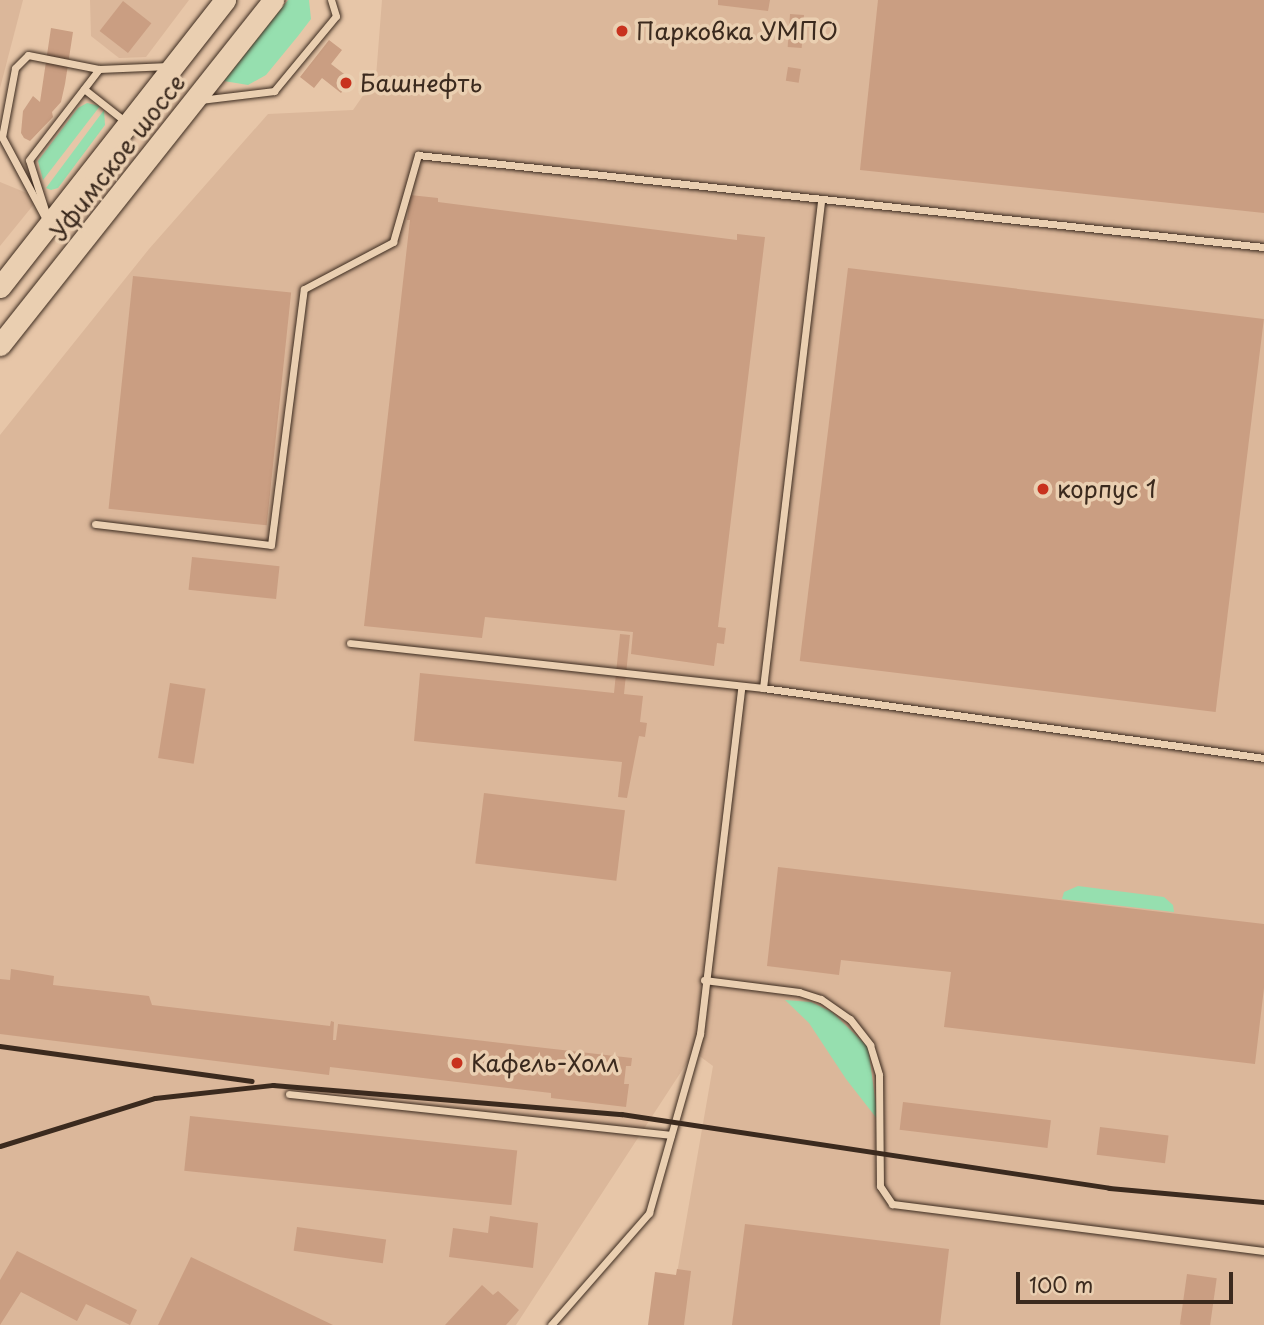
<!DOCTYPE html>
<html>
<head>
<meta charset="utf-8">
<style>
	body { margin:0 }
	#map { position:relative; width:1264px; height:1325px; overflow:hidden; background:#e7c6a8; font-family:"Playpen Sans",sans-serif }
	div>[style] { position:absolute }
	.built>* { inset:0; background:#dbb79a }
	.green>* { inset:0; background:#96dfaf }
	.building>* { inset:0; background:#ca9e82; transform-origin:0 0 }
	.roads { filter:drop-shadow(0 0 2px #3b2a1e) drop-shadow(0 0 2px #3b2a1e) }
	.service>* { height:7px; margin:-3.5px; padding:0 3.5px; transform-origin:3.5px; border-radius:3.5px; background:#eacfb1 }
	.primary>* { height:21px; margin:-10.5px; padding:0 10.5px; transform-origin:10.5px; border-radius:10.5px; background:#eacfb1 }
	.rail>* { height:4.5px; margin:-2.25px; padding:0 2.25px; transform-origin:2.25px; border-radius:2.25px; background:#3b2a1e }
	.dots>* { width:19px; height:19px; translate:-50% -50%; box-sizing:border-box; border:4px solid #eacfb1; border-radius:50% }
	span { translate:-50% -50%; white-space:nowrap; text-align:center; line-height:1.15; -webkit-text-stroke:7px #eacfb1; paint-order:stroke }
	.poi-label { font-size:24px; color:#3b2a1e }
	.left { translate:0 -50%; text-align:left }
	.street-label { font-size:24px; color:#3b2a1e }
	.scale { position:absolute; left:1016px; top:1272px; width:217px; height:32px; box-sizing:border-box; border:4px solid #3b2a1e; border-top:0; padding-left:9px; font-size:21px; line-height:24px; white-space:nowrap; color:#3b2a1e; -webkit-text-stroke:5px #eacfb1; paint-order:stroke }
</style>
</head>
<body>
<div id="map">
	<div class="built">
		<i style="clip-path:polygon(0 0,23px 0,0 88px)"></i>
		<i style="clip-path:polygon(90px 0,189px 0,146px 57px,119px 58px,91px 36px)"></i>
		<i style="clip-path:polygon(382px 0,1264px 0,1264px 1325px,668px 1325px,713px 1066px,694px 1052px,516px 1325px,0 1325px,0 435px,149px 249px,268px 114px,353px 110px,376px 77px)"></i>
		<i style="clip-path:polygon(0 182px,39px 198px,0 246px)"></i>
	</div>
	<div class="green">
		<i style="clip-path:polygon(288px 0,309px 0,311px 19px,298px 36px,266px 75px,248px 85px,224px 81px)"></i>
		<i style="clip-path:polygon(87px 103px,100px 106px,43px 180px,38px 161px,78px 108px)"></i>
		<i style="clip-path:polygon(104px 110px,105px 125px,58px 188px,51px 190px,46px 188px)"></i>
		<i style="clip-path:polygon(1078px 886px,1164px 897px,1173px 905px,1174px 912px,1062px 899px,1064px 892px)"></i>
		<i style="clip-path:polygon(785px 1000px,811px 1002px,832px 1012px,868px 1047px,878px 1120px,846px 1079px,809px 1023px)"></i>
	</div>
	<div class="building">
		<i style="clip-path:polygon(718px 0,770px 0,768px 11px,718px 5px)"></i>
		<i style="clip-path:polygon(878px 0,1264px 0,1264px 213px,860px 170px)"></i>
		<i style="left:123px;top:1px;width:36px;height:38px;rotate:38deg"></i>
		<i style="left:790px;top:14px;width:14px;height:33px;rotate:4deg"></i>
		<i style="clip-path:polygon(51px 28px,73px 32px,65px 84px,61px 102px,52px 112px,53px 117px,30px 141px,24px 138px,21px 133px,23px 111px,33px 96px,40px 102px)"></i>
		<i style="clip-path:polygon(329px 40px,342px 50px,331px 64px,352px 80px,341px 93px,322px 78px,314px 88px,300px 77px)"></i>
		<i style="left:788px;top:67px;width:13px;height:14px;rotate:9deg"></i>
		<i style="clip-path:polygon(410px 195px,438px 198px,438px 202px,737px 240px,737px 234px,765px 237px,718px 627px,726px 628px,724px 644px,717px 643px,714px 666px,631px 654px,633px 632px,485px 617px,482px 638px,364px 626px,410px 220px,407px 220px)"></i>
		<i style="left:848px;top:268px;width:419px;height:396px;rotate:7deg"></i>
		<i style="left:133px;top:276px;width:159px;height:234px;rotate:6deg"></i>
		<i style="left:192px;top:557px;width:88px;height:33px;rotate:6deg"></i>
		<i style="clip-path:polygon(620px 634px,630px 635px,624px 694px,643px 696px,640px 722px,647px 723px,645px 737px,639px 736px,627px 798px,618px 797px,622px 762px,414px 741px,420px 673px,614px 693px)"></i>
		<i style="left:170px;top:683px;width:36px;height:76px;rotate:9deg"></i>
		<i style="left:484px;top:793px;width:142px;height:71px;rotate:7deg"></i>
		<i style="clip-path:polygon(778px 867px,1264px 924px,1264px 988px,1255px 1064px,944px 1027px,951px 972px,841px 960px,839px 975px,767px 966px)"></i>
		<i style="clip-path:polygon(11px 969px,54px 976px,53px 985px,149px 996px,152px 1005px,330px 1026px,331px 1021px,334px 1022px,333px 1040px,336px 1040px,338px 1024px,632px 1058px,631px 1066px,626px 1066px,624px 1084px,629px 1084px,626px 1107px,551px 1098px,551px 1093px,330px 1067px,329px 1075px,0 1034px,0 979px,10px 980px)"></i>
		<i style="left:903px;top:1102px;width:149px;height:28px;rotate:7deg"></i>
		<i style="left:190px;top:1116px;width:329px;height:55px;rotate:6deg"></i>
		<i style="left:1100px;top:1127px;width:69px;height:28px;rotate:7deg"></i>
		<i style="clip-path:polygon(490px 1216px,538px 1223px,533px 1268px,449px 1257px,453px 1228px,488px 1233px)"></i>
		<i style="clip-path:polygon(745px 1224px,949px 1249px,940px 1325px,732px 1325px)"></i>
		<i style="left:297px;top:1227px;width:90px;height:24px;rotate:8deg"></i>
		<i style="clip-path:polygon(17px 1251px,137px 1310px,130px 1325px,86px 1304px,77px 1321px,21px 1292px,0 1325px,0 1280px)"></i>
		<i style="clip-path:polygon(191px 1257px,333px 1325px,158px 1325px)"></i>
		<i style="clip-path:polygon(677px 1269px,691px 1271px,684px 1325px,648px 1325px,655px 1272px,676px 1275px)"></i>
		<i style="left:1187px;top:1274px;width:30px;height:51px;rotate:8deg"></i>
		<i style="clip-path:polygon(482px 1285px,493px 1295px,498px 1291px,519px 1310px,506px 1325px,445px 1325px)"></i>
	</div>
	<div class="roads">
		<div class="service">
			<i style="left:84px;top:89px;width:55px;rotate:38.3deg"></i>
			<i style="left:200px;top:100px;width:75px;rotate:-6.9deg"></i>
			<i style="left:274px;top:91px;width:97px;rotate:-50.4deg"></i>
			<i style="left:336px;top:16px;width:17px;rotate:-107deg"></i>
			<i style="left:45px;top:210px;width:52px;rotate:-107.7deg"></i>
			<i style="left:29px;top:160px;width:115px;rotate:-52.4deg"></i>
			<i style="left:99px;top:69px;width:70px;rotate:-2.5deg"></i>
			<i style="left:47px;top:221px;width:95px;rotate:-118.2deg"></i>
			<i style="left:2px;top:137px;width:70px;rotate:-79.3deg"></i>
			<i style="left:15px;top:68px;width:18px;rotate:-45deg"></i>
			<i style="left:28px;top:55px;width:72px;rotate:11.2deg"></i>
			<i style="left:95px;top:524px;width:177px;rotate:6.8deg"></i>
			<i style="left:271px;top:545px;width:258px;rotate:-82.7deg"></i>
			<i style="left:304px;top:289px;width:101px;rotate:-27.8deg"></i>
			<i style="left:393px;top:242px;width:91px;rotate:-74deg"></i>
			<i style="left:418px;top:155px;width:851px;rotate:6.21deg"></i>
			<i style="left:350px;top:643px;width:415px;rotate:6.2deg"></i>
			<i style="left:763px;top:688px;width:506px;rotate:7.95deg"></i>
			<i style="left:763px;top:688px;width:490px;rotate:-83.2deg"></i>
			<i style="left:704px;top:980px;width:96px;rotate:7.2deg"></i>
			<i style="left:799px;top:992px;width:23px;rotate:18deg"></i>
			<i style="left:821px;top:999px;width:35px;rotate:35deg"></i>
			<i style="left:850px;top:1019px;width:33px;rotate:52deg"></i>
			<i style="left:870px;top:1045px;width:31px;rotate:73deg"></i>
			<i style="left:879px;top:1075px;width:111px;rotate:89.5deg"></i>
			<i style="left:880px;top:1186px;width:22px;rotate:56deg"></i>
			<i style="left:892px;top:1204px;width:375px;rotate:7.2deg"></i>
			<i style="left:289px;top:1094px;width:384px;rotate:6.1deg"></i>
			<i style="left:551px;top:1325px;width:149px;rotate:-48.8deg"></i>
			<i style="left:649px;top:1213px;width:186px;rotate:-74.1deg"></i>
			<i style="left:700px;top:1034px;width:348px;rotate:-83.2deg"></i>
		</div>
		<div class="primary">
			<i style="left:0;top:287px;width:365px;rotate:-51.9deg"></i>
			<i style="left:0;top:345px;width:440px;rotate:-51.6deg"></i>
		</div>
	</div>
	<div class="rail">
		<i style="left:0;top:1046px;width:254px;rotate:7.9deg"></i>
		<i style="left:0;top:1146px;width:162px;rotate:-17.2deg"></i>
		<i style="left:155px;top:1098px;width:119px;rotate:-6.3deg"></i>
		<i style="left:273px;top:1085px;width:350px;rotate:4.8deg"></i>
		<i style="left:622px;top:1114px;width:493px;rotate:8.6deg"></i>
		<i style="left:1109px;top:1188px;width:156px;rotate:5.2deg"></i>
	</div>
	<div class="dots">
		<i style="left:622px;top:31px;background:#c8321e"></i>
		<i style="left:346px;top:83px;background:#c8321e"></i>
		<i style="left:1043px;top:489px;background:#c8321e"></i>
		<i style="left:457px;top:1063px;background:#c8321e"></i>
	</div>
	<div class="poi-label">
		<span class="left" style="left:636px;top:31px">Парковка УМПО</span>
		<span class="left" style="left:360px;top:83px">Башнефть</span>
		<span class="left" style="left:1057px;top:489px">корпус 1</span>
		<span class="left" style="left:471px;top:1063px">Кафель-Холл</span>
	</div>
	<div class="street-label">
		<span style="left:117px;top:157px;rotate:-52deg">Уфимское шоссе</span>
	</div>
	<div class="scale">100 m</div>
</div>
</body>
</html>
